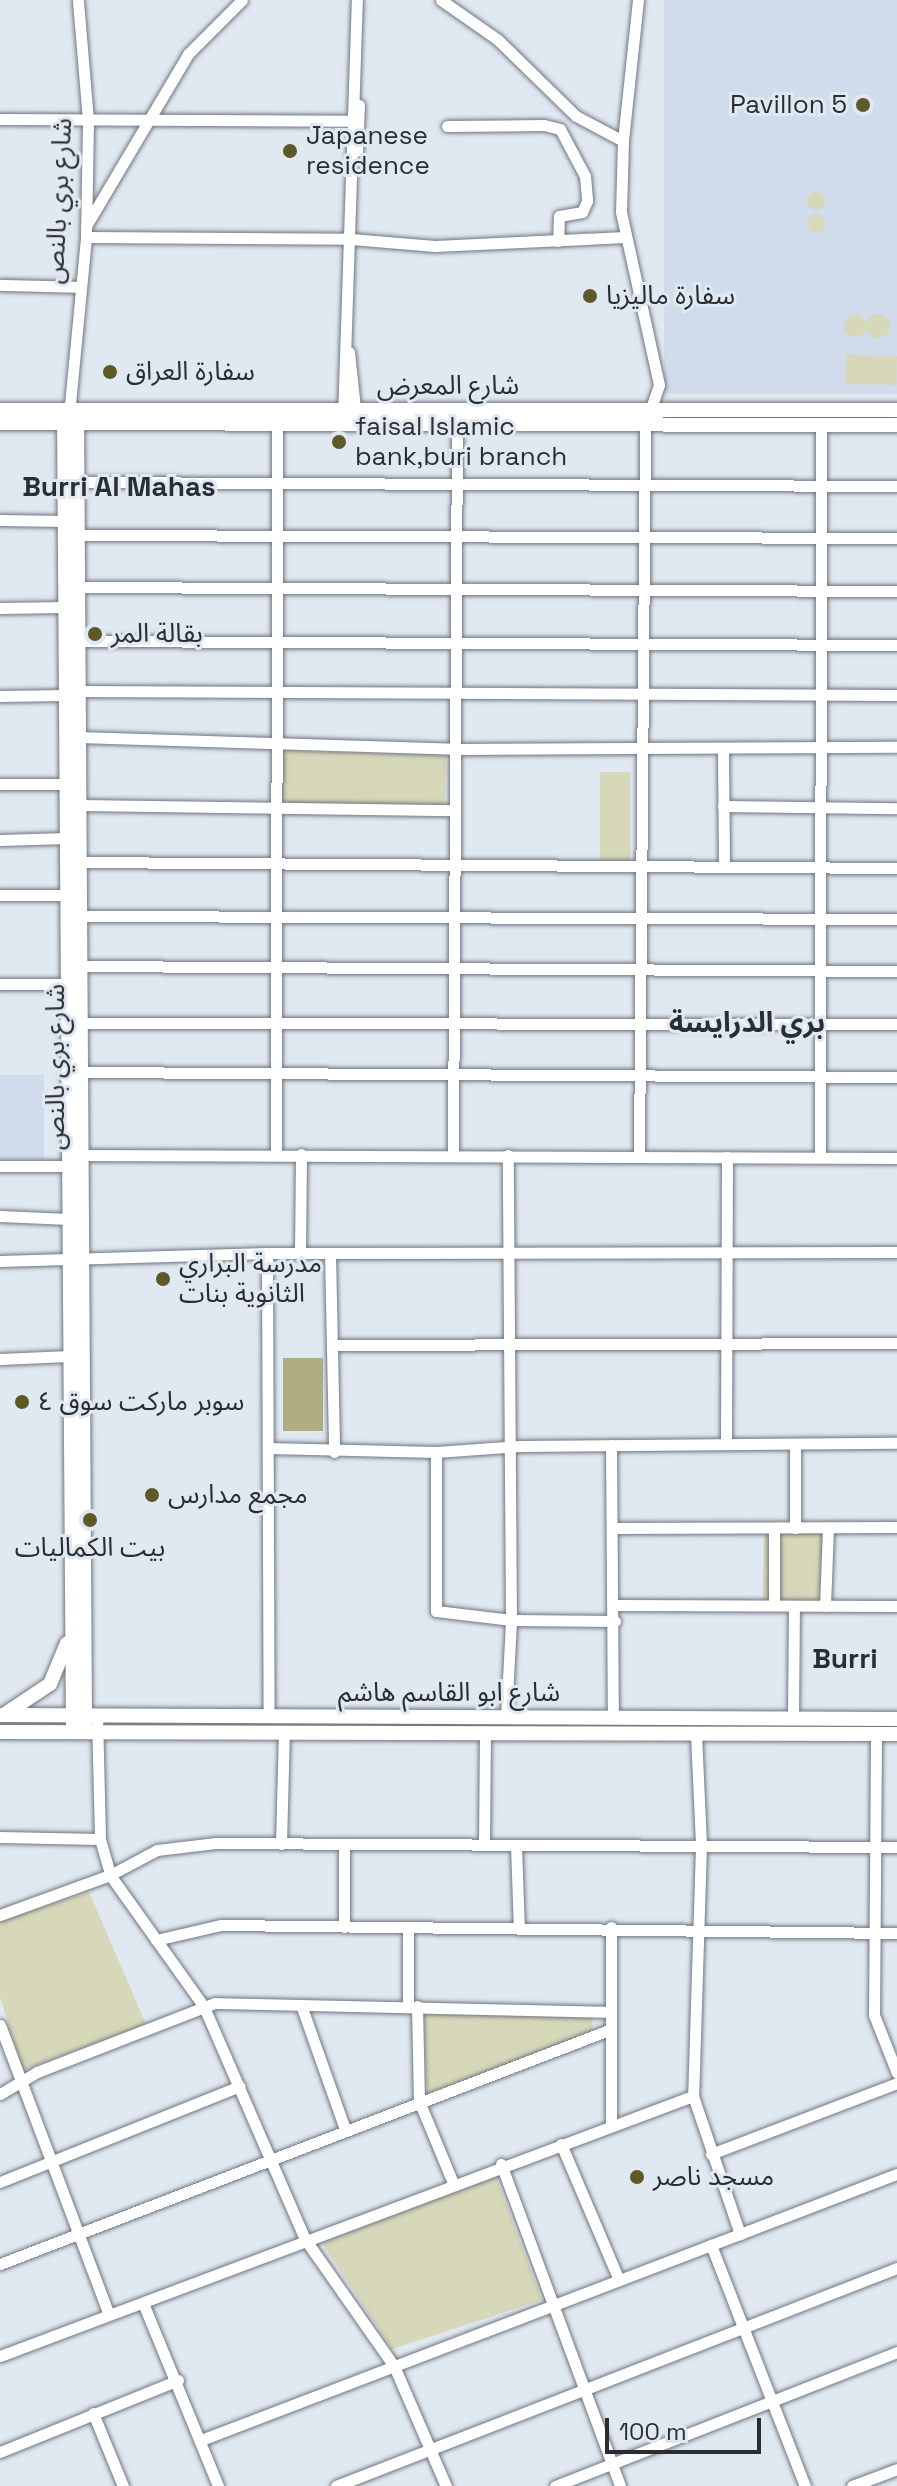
<!DOCTYPE html>
<html>
<head>
<meta charset="utf-8">
<style>
	body { margin:0 }
	#map { position:relative; width:897px; height:2486px; overflow:hidden; background:#e0e8f2; font-family:"Space Grotesk","Noto Sans Arabic",sans-serif }
	div>[style] { position:absolute }
	.built>* { inset:0; background:#d0dcec; transform-origin:0 0 }
	.green>* { inset:0; background:#d7d7b9; transform-origin:0 0 }
	.round { border-radius:50% }
	.water>* { inset:0; background:#afae83; transform-origin:0 0 }
	.roads { filter:drop-shadow(0 0 2px #6f767f) drop-shadow(0 0 2px #6f767f) }
	.minor>* { height:11px; margin:-5.5px; padding:0 5.5px; transform-origin:5.5px; border-radius:5.5px; background:#fff }
	.major>* { height:14px; margin:-7px; padding:0 7px; transform-origin:7px; border-radius:7px; background:#fff }
	.dots>* { width:22px; height:22px; translate:-50% -50%; box-sizing:border-box; border:4px solid #e0e8f2; border-radius:50% }
	span { translate:-50% -50%; white-space:nowrap; text-align:center; line-height:1.15; -webkit-text-stroke:6px #e0e8f2; paint-order:stroke }
	.poi-label { font-size:26px; color:#2a2d31 }
	.right { translate:-100% -50%; text-align:right }
	.left { translate:0 -50%; text-align:left }
	.street-label { font-size:26px; color:#2a2d31 }
	.neighbourhood-label { font-size:28px; color:#282e36; font-weight:700 }
	.scale { position:absolute; left:605px; top:2418px; width:156px; height:36px; box-sizing:border-box; border:4px solid #2a2d31; border-top:0; padding-left:10px; font-size:24px; line-height:28px; white-space:nowrap; color:#2a2d31; -webkit-text-stroke:6px #e0e8f2; paint-order:stroke }
</style>
</head>
<body>
<div id="map">
	<div class="built">
		<i style="left:664px;top:0;width:233px;height:394px"></i>
		<i style="left:0;top:1075px;width:44px;height:84px"></i>
	</div>
	<div class="green">
		<i class="round" style="left:807px;top:192px;width:18px;height:18px"></i>
		<i class="round" style="left:807px;top:215px;width:18px;height:18px"></i>
		<i class="round" style="left:866px;top:314px;width:24px;height:24px"></i>
		<i class="round" style="left:844px;top:315px;width:22px;height:22px"></i>
		<i style="left:846px;top:355px;width:51px;height:29px;rotate:1deg"></i>
		<i style="left:281px;top:751px;width:165px;height:54px;rotate:1deg"></i>
		<i style="left:630px;top:772px;width:90px;height:30px;rotate:90deg"></i>
		<i style="left:764px;top:1532px;width:60px;height:72px;rotate:1deg"></i>
		<i style="clip-path:polygon(89px 1892px,146px 2024px,23px 2070px,0 1997px,0 1921px)"></i>
		<i style="clip-path:polygon(424px 2012px,592px 2015px,593px 2034px,427px 2093px)"></i>
		<i style="clip-path:polygon(496px 2177px,542px 2300px,392px 2349px,322px 2243px)"></i>
	</div>
	<div class="water">
		<i style="left:283px;top:1358px;width:40px;height:73px"></i>
	</div>
	<div class="roads">
		<div class="minor">
			<i style="left:441px;top:0;width:68px;rotate:34.9deg"></i>
			<i style="left:497px;top:39px;width:110px;rotate:44.3deg"></i>
			<i style="left:576px;top:116px;width:53px;rotate:28deg"></i>
			<i style="left:638px;top:0;width:142px;rotate:96.1deg"></i>
			<i style="left:623px;top:141px;width:71px;rotate:91.6deg"></i>
			<i style="left:621px;top:212px;width:177px;rotate:77.6deg"></i>
			<i style="left:659px;top:385px;width:42px;rotate:109.3deg"></i>
			<i style="left:645px;top:425px;width:731px;rotate:90.47deg"></i>
			<i style="left:0;top:119px;width:351px;rotate:0.3deg"></i>
			<i style="left:447px;top:126px;width:97px;rotate:-0.6deg"></i>
			<i style="left:544px;top:125px;width:16px;rotate:14deg"></i>
			<i style="left:560px;top:129px;width:53px;rotate:62deg"></i>
			<i style="left:585px;top:176px;width:25px;rotate:85deg"></i>
			<i style="left:587px;top:201px;width:12px;rotate:114deg"></i>
			<i style="left:582px;top:212px;width:23px;rotate:170deg"></i>
			<i style="left:559px;top:216px;width:25px;rotate:92deg"></i>
			<i style="left:357px;top:151px;width:46px;rotate:-87.5deg"></i>
			<i style="left:86px;top:226px;width:200px;rotate:-59.3deg"></i>
			<i style="left:188px;top:54px;width:76px;rotate:-45deg"></i>
			<i style="left:86px;top:237px;width:265px;rotate:0.4deg"></i>
			<i style="left:351px;top:239px;width:84px;rotate:4.8deg"></i>
			<i style="left:435px;top:246px;width:189px;rotate:-2.7deg"></i>
			<i style="left:0;top:285px;width:80px;rotate:1.4deg"></i>
			<i style="left:349px;top:352px;width:66px;rotate:83.9deg"></i>
			<i style="left:64px;top:411px;width:9px;rotate:-49deg"></i>
			<i style="left:70px;top:404px;width:168px;rotate:-84.5deg"></i>
			<i style="left:86px;top:237px;width:117px;rotate:-89deg"></i>
			<i style="left:88px;top:120px;width:120px;rotate:-94.8deg"></i>
			<i style="left:343px;top:418px;width:418px;rotate:-88.1deg"></i>
			<i style="left:77px;top:482px;width:820px;rotate:0.28deg"></i>
			<i style="left:0;top:520px;width:64px;rotate:0.9deg"></i>
			<i style="left:77px;top:535px;width:820px;rotate:0.21deg"></i>
			<i style="left:78px;top:587px;width:819px;rotate:0.28deg"></i>
			<i style="left:0;top:608px;width:65px;rotate:-0.9deg"></i>
			<i style="left:78px;top:641px;width:819px;rotate:0.28deg"></i>
			<i style="left:78px;top:691px;width:819px;rotate:0.28deg"></i>
			<i style="left:0;top:696px;width:65px;rotate:-0.9deg"></i>
			<i style="left:78px;top:737px;width:377px;rotate:1.8deg"></i>
			<i style="left:455px;top:749px;width:442px;rotate:-0.3deg"></i>
			<i style="left:723px;top:749px;width:117px;rotate:89.5deg"></i>
			<i style="left:0;top:784px;width:66px"></i>
			<i style="left:79px;top:805px;width:376px;rotate:0.8deg"></i>
			<i style="left:723px;top:806px;width:174px;rotate:0.7deg"></i>
			<i style="left:0;top:840px;width:66px;rotate:-1.7deg"></i>
			<i style="left:79px;top:862px;width:818px;rotate:0.42deg"></i>
			<i style="left:0;top:895px;width:67px"></i>
			<i style="left:79px;top:916px;width:818px;rotate:0.21deg"></i>
			<i style="left:79px;top:966px;width:818px;rotate:0.35deg"></i>
			<i style="left:0;top:984px;width:67px"></i>
			<i style="left:80px;top:1023px;width:817px;rotate:0.07deg"></i>
			<i style="left:80px;top:1072px;width:817px;rotate:0.35deg"></i>
			<i style="left:276px;top:1154px;width:735px;rotate:-89.92deg"></i>
			<i style="left:74px;top:1155px;width:823px;rotate:0.21deg"></i>
			<i style="left:453px;top:1155px;width:736px;rotate:-89.69deg"></i>
			<i style="left:820px;top:1157px;width:732px;rotate:-89.92deg"></i>
			<i style="left:0;top:1166px;width:76px"></i>
			<i style="left:0;top:1216px;width:69px;rotate:2.5deg"></i>
			<i style="left:267px;top:1253px;width:463px;rotate:89.8deg"></i>
			<i style="left:300px;top:1253px;width:99px;rotate:-89.4deg"></i>
			<i style="left:330px;top:1253px;width:199px;rotate:88.8deg"></i>
			<i style="left:0;top:1261px;width:267px;rotate:-1.7deg"></i>
			<i style="left:267px;top:1253px;width:630px;rotate:-0.09deg"></i>
			<i style="left:332px;top:1345px;width:565px;rotate:-0.2deg"></i>
			<i style="left:0;top:1359px;width:69px;rotate:-2.5deg"></i>
			<i style="left:726px;top:1443px;width:286px;rotate:-89.8deg"></i>
			<i style="left:611px;top:1445px;width:272px;rotate:89.6deg"></i>
			<i style="left:268px;top:1448px;width:168px;rotate:1.4deg"></i>
			<i style="left:436px;top:1452px;width:84px;rotate:-4.1deg"></i>
			<i style="left:520px;top:1446px;width:377px;rotate:-0.5deg"></i>
			<i style="left:436px;top:1452px;width:159px;rotate:90deg"></i>
			<i style="left:436px;top:1611px;width:76px;rotate:6.8deg"></i>
			<i style="left:511px;top:1620px;width:104px;rotate:0.6deg"></i>
			<i style="left:615px;top:1528px;width:282px;rotate:-0.2deg"></i>
			<i style="left:795px;top:1528px;width:84px;rotate:-90deg"></i>
			<i style="left:616px;top:1605px;width:281px;rotate:0.2deg"></i>
			<i style="left:774px;top:1605px;width:77px;rotate:-90deg"></i>
			<i style="left:825px;top:1606px;width:78px;rotate:-87.8deg"></i>
			<i style="left:97px;top:1715px;width:124px;rotate:88.6deg"></i>
			<i style="left:100px;top:1839px;width:37px;rotate:74deg"></i>
			<i style="left:110px;top:1875px;width:162px;rotate:54.5deg"></i>
			<i style="left:204px;top:2007px;width:253px;rotate:66.5deg"></i>
			<i style="left:305px;top:2239px;width:155px;rotate:55deg"></i>
			<i style="left:394px;top:2366px;width:131px;rotate:66.6deg"></i>
			<i style="left:506px;top:1717px;width:97px;rotate:-87deg"></i>
			<i style="left:511px;top:1620px;width:465px;rotate:-90.4deg"></i>
			<i style="left:793px;top:1718px;width:112px;rotate:-89.5deg"></i>
			<i style="left:696px;top:1734px;width:112px;rotate:87.4deg"></i>
			<i style="left:701px;top:1846px;width:250px;rotate:91.8deg"></i>
			<i style="left:693px;top:2096px;width:146px;rotate:71.2deg"></i>
			<i style="left:876px;top:1734px;width:281px;rotate:90.4deg"></i>
			<i style="left:874px;top:2015px;width:62px;rotate:68.4deg"></i>
			<i style="left:0;top:1837px;width:100px;rotate:1.1deg"></i>
			<i style="left:281px;top:1844px;width:112px;rotate:-88.5deg"></i>
			<i style="left:484px;top:1845px;width:112px;rotate:-89.5deg"></i>
			<i style="left:516px;top:1845px;width:84px;rotate:88deg"></i>
			<i style="left:0;top:1915px;width:117px;rotate:-20deg"></i>
			<i style="left:110px;top:1875px;width:53px;rotate:-28deg"></i>
			<i style="left:157px;top:1850px;width:59px;rotate:-6.8deg"></i>
			<i style="left:216px;top:1843px;width:681px;rotate:0.34deg"></i>
			<i style="left:344px;top:1927px;width:83px;rotate:-90deg"></i>
			<i style="left:611px;top:1927px;width:198px;rotate:90deg"></i>
			<i style="left:408px;top:1929px;width:77px;rotate:90deg"></i>
			<i style="left:156px;top:1940px;width:67px;rotate:-13deg"></i>
			<i style="left:221px;top:1925px;width:676px;rotate:0.68deg"></i>
			<i style="left:301px;top:2005px;width:132px;rotate:70.5deg"></i>
			<i style="left:417px;top:2006px;width:95px;rotate:88.8deg"></i>
			<i style="left:419px;top:2101px;width:89px;rotate:67.5deg"></i>
			<i style="left:0;top:2025px;width:308px;rotate:69.4deg"></i>
			<i style="left:0;top:2094px;width:43px;rotate:-30.7deg"></i>
			<i style="left:37px;top:2072px;width:191px;rotate:-21.2deg"></i>
			<i style="left:215px;top:2003px;width:395px;rotate:1.3deg"></i>
			<i style="left:561px;top:2144px;width:148px;rotate:66.9deg"></i>
			<i style="left:711px;top:2154px;width:199px;rotate:-20.9deg"></i>
			<i style="left:501px;top:2164px;width:343px;rotate:69.7deg"></i>
			<i style="left:0;top:2182px;width:258px;rotate:-21.8deg"></i>
			<i style="left:711px;top:2245px;width:259px;rotate:68.7deg"></i>
			<i style="left:0;top:2264px;width:652px;rotate:-21.02deg"></i>
			<i style="left:143px;top:2303px;width:198px;rotate:67.7deg"></i>
			<i style="left:0;top:2356px;width:740px;rotate:-20.57deg"></i>
			<i style="left:93px;top:2413px;width:79px;rotate:67.7deg"></i>
			<i style="left:201px;top:2440px;width:745px;rotate:-20.92deg"></i>
			<i style="left:0;top:2452px;width:192px;rotate:-22deg"></i>
			<i style="left:336px;top:2486px;width:602px;rotate:-21.24deg"></i>
			<i style="left:555px;top:2486px;width:367px;rotate:-21.4deg"></i>
			<i style="left:852px;top:2486px;width:48px;rotate:-20.7deg"></i>
		</div>
		<div class="major">
			<i style="left:0;top:410px;width:897px"></i>
			<i style="left:77px;top:410px;width:1322px;rotate:89.65deg"></i>
			<i style="left:64px;top:411px;width:1321px;rotate:89.61deg"></i>
			<i style="left:0;top:423px;width:897px;rotate:0.13deg"></i>
			<i style="left:5px;top:1714px;width:54px;rotate:-33.7deg"></i>
			<i style="left:50px;top:1684px;width:44px;rotate:-67.5deg"></i>
			<i style="left:0;top:1715px;width:897px;rotate:0.26deg"></i>
			<i style="left:0;top:1732px;width:897px;rotate:0.13deg"></i>
		</div>
	</div>
	<div class="dots">
		<i style="left:863px;top:105px;background:#5d5a27"></i>
		<i style="left:290px;top:151px;background:#5d5a27"></i>
		<i style="left:590px;top:296px;background:#5d5a27"></i>
		<i style="left:110px;top:372px;background:#5d5a27"></i>
		<i style="left:339px;top:442px;background:#5d5a27"></i>
		<i style="left:95px;top:634px;background:#5d5a27"></i>
		<i style="left:163px;top:1279px;background:#5d5a27"></i>
		<i style="left:22px;top:1402px;background:#5d5a27"></i>
		<i style="left:152px;top:1495px;background:#5d5a27"></i>
		<i style="left:90px;top:1520px;background:#5d5a27"></i>
		<i style="left:637px;top:2177px;background:#5d5a27"></i>
	</div>
	<div class="poi-label">
		<span class="right" style="left:847px;top:105px">Pavillon 5</span>
		<span class="left" style="left:306px;top:151px">Japanese<br>residence</span>
		<span class="left" style="left:606px;top:296px">سفارة ماليزيا</span>
		<span class="left" style="left:126px;top:372px">سفارة العراق</span>
		<span class="left" style="left:355px;top:442px">faisal Islamic<br>bank,buri branch</span>
		<span class="left" style="left:111px;top:634px">بقالة المر</span>
		<span class="left" style="left:179px;top:1279px">مدرسة البراري<br>الثانوية بنات</span>
		<span class="left" style="left:38px;top:1402px">سوبر ماركت سوق ٤</span>
		<span class="left" style="left:168px;top:1495px">مجمع مدارس</span>
		<span style="left:90px;top:1548px">بيت الكماليات</span>
		<span class="left" style="left:653px;top:2177px">مسجد ناصر</span>
	</div>
	<div class="street-label">
		<span style="left:59px;top:201px;rotate:-87deg">شارع بري بالنص</span>
		<span style="left:448px;top:386px">شارع المعرض</span>
		<span style="left:56px;top:1067px;rotate:-90deg">شارع بري بالنص</span>
		<span style="left:449px;top:1693px">شارع ابو القاسم هاشم</span>
	</div>
	<div class="neighbourhood-label">
		<span style="left:119px;top:486px">Burri Al Mahas</span>
		<span style="left:747px;top:1022px">بري الدرايسة</span>
		<span style="left:845px;top:1658px">Burri</span>
	</div>
	<div class="scale">100 m</div>
</div>
</body>
</html>
